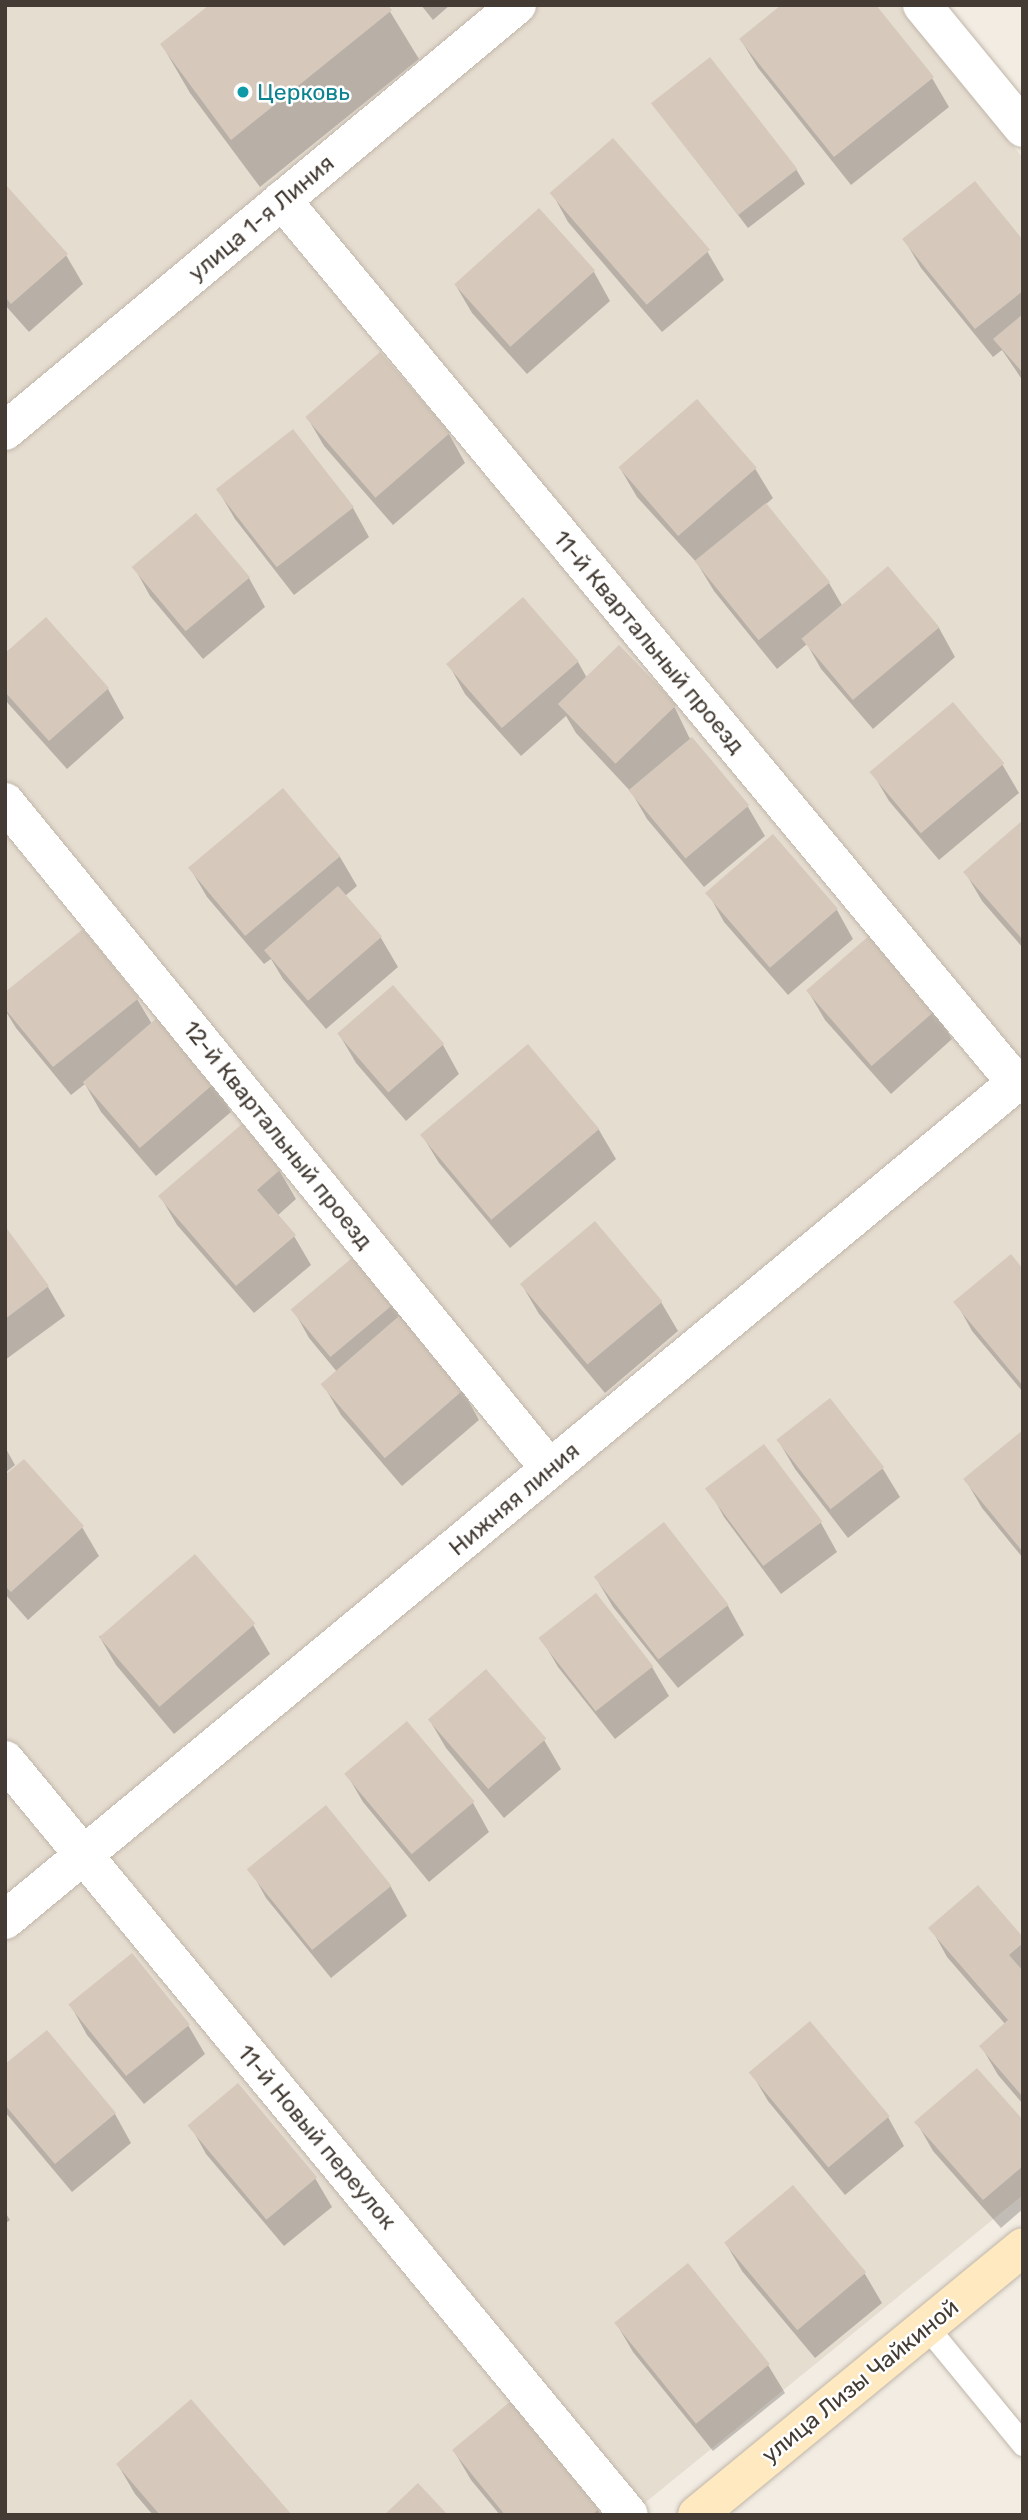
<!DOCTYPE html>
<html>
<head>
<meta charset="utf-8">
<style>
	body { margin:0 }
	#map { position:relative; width:1028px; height:2520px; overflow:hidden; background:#f2ece3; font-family:Rubik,sans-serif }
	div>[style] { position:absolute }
	.residential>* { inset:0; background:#e6ddd1 }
	.shadow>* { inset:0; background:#0003 }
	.building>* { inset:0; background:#d6c9bc; transform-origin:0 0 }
	.roads { filter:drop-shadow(0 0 2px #c0b6a9) drop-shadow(0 0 2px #c0b6a9) }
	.service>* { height:23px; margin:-11.5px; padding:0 11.5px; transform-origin:11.5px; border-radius:11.5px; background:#fff }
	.minor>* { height:38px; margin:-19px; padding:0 19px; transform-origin:19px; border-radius:19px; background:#fff }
	.secondary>* { height:38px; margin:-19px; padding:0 19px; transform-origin:19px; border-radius:19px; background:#ffe9c1 }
	.dots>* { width:19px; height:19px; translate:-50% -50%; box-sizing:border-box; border:4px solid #fff; border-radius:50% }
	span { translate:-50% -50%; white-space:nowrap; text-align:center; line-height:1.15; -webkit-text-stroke:5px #fff; paint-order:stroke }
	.culture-label { font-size:23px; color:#0d838f }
	.left { translate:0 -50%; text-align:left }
	.street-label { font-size:23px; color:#443c34 }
	.frame { position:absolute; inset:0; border:7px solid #443c34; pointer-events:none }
</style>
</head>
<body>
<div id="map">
	<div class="residential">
		<i style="clip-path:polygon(5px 5px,898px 5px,1023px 158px,1023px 2195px,630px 2515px,5px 2515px)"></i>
	</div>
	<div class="shadow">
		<i style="clip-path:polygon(386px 5px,419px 59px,260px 187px,190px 93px,162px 45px)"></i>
		<i style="clip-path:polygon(421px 5px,450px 5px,433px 20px)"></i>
		<i style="clip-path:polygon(741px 40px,932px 78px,949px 107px,851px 185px,758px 68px)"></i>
		<i style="clip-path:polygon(653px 104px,796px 169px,805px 184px,748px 228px)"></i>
		<i style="clip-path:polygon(5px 186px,66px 255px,83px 284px,29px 332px,5px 305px)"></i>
		<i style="clip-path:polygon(552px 193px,707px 251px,724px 280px,662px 332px,568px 222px)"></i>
		<i style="clip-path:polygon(904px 239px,1023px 243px,1023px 381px,1002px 350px,993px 357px,921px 268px)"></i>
		<i style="clip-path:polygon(594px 272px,610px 301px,527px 374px,472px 313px,455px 284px)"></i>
		<i style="clip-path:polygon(697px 402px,756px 470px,773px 498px,765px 505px,829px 583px,843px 607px,939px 628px,955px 657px,873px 729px,821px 669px,807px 644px,777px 669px,714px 591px,697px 563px,637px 497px,620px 468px)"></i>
		<i style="clip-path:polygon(307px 417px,449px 434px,465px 463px,393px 525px,324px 446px)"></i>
		<i style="clip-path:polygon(218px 490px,353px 508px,369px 537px,294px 595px,235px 519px)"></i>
		<i style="clip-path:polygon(196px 515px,249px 578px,265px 607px,203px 659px,150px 596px,134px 567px)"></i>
		<i style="clip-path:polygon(46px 619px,108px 689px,124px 718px,67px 769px,5px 700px,5px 656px)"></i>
		<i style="clip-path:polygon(578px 662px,587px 678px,674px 706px,689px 737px,748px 807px,765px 836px,704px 887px,647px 819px,632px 793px,576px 733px,566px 716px,521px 756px,465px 694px,449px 665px)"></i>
		<i style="clip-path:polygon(1002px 764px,1019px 793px,939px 860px,889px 801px,872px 772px)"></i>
		<i style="clip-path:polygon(283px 791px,340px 857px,357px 886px,345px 896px,381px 938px,398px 967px,326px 1029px,283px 979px,271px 959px,264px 964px,207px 897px,190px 868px)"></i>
		<i style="clip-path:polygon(1023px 822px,1023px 948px,982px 901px,965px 872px)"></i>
		<i style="clip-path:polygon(708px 893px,837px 910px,853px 939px,788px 995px,724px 922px)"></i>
		<i style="clip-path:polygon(808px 991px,935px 1010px,952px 1039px,891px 1094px,825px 1020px)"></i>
		<i style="clip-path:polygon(5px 994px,137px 999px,152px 1024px,214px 1083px,231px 1112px,156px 1176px,101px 1112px,85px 1084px,71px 1095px,16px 1028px,5px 1010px)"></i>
		<i style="clip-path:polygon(339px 1034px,443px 1045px,459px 1074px,406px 1121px,356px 1063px)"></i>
		<i style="clip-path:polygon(528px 1046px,599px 1130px,616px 1159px,510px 1248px,439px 1163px,422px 1135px)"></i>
		<i style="clip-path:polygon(279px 1170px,296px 1199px,277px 1216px,294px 1236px,311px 1265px,254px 1313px,177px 1225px,160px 1196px)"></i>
		<i style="clip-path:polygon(5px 1229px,48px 1287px,65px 1316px,5px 1360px)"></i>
		<i style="clip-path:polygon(357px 1255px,413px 1331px,411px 1333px,463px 1391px,479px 1420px,402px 1486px,341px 1415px,324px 1386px,338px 1373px,309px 1338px,293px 1309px)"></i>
		<i style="clip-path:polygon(1023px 1271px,1023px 1392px,972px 1331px,956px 1302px)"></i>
		<i style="clip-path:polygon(522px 1285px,661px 1302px,678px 1331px,605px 1393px,539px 1314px)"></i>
		<i style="clip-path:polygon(1023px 1432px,1023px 1558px,982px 1508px,965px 1479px)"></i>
		<i style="clip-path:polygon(778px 1440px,883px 1469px,900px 1497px,848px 1538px,795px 1469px)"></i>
		<i style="clip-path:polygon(5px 1447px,15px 1465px,5px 1473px)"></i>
		<i style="clip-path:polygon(5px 1478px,82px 1527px,99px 1556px,28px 1620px,5px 1594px)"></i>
		<i style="clip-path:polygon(708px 1488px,821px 1523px,837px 1552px,781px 1594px,724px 1517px)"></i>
		<i style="clip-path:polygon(663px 1524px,728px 1606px,744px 1635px,678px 1688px,613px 1607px,596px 1578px)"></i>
		<i style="clip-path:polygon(596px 1596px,652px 1667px,669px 1696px,615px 1739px,558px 1667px,541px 1638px)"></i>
		<i style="clip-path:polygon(253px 1625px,270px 1654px,174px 1734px,116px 1665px,99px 1636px)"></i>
		<i style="clip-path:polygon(429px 1719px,544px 1740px,561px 1769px,504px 1818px,446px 1748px)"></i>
		<i style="clip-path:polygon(346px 1773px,473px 1803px,489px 1832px,429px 1882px,363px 1802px)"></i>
		<i style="clip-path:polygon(326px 1807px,391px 1887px,407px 1916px,331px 1978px,266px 1898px,250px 1869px)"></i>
		<i style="clip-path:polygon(931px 1928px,1023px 1939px,1023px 2104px,998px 2075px,981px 2046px,1006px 2025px,947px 1957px)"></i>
		<i style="clip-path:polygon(71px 2006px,188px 2025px,205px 2054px,144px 2104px,87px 2035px)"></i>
		<i style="clip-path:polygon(810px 2023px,888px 2117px,904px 2146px,845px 2195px,768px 2101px,751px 2072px)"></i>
		<i style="clip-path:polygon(46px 2032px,115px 2114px,131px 2143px,72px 2192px,5px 2112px,5px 2066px)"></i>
		<i style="clip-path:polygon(917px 2123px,1023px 2123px,1023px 2209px,1001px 2228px,933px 2151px)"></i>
		<i style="clip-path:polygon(190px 2125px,315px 2178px,332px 2207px,284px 2246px,206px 2154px)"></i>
		<i style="clip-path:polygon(5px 2212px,10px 2220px,5px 2224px)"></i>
		<i style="clip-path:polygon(725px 2242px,865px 2274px,882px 2303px,815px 2358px,742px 2271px)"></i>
		<i style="clip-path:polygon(616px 2323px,768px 2365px,785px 2393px,713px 2451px,633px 2352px)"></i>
		<i style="clip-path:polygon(454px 2451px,598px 2510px,601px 2515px,500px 2515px,471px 2480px)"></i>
		<i style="clip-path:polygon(118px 2465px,289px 2515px,153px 2515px,135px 2494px)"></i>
	</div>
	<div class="building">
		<i style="clip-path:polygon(209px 5px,388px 5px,392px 10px,231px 140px,160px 44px)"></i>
		<i style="clip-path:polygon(781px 5px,876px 5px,934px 77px,834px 157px,739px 39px)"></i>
		<i style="left:710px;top:57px;width:142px;height:75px;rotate:52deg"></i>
		<i style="left:613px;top:138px;width:148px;height:84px;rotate:49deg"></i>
		<i style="clip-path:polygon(975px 181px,1023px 240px,1023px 291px,975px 329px,902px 239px)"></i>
		<i style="clip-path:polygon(5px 184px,68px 254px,11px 304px,5px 297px)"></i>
		<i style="left:539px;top:208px;width:84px;height:114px;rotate:48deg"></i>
		<i style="clip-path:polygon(1023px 314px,1023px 373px,993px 339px)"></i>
		<i style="left:380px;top:352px;width:107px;height:99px;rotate:49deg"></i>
		<i style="left:697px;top:399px;width:91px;height:104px;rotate:49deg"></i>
		<i style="left:293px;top:429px;width:99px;height:98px;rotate:52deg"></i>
		<i style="left:766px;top:503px;width:102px;height:92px;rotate:51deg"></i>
		<i style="left:196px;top:513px;width:84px;height:84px;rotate:50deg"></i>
		<i style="left:888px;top:566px;width:80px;height:113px;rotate:50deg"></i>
		<i style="left:523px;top:597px;width:85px;height:102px;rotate:49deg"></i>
		<i style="clip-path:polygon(46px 617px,109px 688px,49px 741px,5px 692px,5px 653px)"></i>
		<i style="left:619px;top:645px;width:83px;height:85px;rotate:46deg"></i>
		<i style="left:953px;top:702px;width:80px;height:109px;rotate:50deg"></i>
		<i style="left:692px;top:737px;width:89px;height:83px;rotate:50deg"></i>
		<i style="left:283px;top:788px;width:89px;height:124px;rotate:50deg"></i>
		<i style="clip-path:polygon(1023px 820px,1023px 940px,963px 872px)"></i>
		<i style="left:773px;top:834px;width:99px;height:90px;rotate:49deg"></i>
		<i style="left:338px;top:886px;width:67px;height:98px;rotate:49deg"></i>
		<i style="clip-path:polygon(83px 929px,139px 998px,53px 1067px,5px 1009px,5px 992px)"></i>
		<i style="left:871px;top:934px;width:100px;height:86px;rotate:49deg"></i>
		<i style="left:393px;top:985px;width:78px;height:74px;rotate:49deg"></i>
		<i style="left:159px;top:1016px;width:87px;height:101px;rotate:49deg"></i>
		<i style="left:528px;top:1044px;width:111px;height:141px;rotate:50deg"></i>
		<i style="clip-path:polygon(242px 1124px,281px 1169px,257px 1190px,296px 1235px,236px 1286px,158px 1196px)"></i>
		<i style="left:595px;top:1221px;width:105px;height:98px;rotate:50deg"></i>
		<i style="clip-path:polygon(5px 1226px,49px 1286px,5px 1319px)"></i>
		<i style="left:358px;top:1253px;width:62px;height:88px;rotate:50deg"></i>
		<i style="clip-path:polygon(1011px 1254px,1023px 1269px,1023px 1386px,953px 1302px)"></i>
		<i style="left:399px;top:1316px;width:98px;height:104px;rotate:49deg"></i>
		<i style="left:830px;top:1398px;width:88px;height:68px;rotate:52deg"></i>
		<i style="clip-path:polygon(1023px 1430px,1023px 1552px,963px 1479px)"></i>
		<i style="left:764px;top:1444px;width:97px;height:74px;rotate:53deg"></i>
		<i style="clip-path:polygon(24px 1459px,84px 1526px,11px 1592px,5px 1586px,5px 1475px)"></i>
		<i style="left:664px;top:1522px;width:105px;height:89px;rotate:52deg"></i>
		<i style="left:195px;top:1554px;width:92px;height:127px;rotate:49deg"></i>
		<i style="left:596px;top:1593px;width:93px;height:73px;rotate:52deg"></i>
		<i style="left:486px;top:1669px;width:92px;height:77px;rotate:49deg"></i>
		<i style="left:407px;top:1721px;width:105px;height:82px;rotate:50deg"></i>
		<i style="left:326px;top:1805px;width:104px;height:102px;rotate:51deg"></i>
		<i style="clip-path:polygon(978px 1885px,1023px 1937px,1023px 1943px,1009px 1955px,1023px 1971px,1023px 2097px,979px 2046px,1008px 2020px,928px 1928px)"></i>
		<i style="left:132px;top:1953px;width:92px;height:82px;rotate:51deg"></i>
		<i style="left:810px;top:2021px;width:124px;height:80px;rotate:50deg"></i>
		<i style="clip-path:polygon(47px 2030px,116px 2113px,55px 2164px,5px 2105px,5px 2064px)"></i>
		<i style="clip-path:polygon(977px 2068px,1023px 2120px,1023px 2166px,983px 2200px,914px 2122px)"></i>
		<i style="left:238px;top:2083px;width:123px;height:66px;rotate:50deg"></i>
		<i style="left:793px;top:2185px;width:114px;height:90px;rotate:50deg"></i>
		<i style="left:688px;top:2263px;width:130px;height:95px;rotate:51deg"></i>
		<i style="clip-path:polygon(191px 2399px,292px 2515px,160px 2515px,116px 2464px)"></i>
		<i style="clip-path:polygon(511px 2401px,599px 2509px,592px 2515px,505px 2515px,452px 2450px)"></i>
		<i style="clip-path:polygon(418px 2483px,448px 2515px,384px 2515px)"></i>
	</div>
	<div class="roads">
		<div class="service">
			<i style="left:926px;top:2326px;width:153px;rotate:50.6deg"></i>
		</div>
		<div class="minor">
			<i style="left:922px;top:5px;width:159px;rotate:50.6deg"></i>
			<i style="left:282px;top:200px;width:1148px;rotate:50.26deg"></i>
			<i style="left:5px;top:431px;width:666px;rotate:-39.76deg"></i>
			<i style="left:5px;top:802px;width:861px;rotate:50.75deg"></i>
			<i style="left:5px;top:1760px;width:979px;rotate:50.43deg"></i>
			<i style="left:5px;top:1920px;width:1322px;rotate:-39.63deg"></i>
		</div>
		<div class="secondary">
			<i style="left:697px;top:2515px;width:422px;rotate:-39.4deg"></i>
		</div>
	</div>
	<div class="dots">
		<i style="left:243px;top:92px;background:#0f9aa8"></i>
	</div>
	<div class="culture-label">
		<span class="left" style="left:257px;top:92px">Церковь</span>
	</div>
	<div class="street-label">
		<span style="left:261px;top:218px;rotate:-40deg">улица 1-я Линия</span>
		<span style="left:649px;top:642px;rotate:50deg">11-й Квартальный проезд</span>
		<span style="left:278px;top:1135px;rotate:51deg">12-й Квартальный проезд</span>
		<span style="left:514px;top:1499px;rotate:-40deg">Нижняя линия</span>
		<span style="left:317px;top:2137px;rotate:50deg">11-й Новый переулок</span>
		<span style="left:860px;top:2381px;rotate:-39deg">улица Лизы Чайкиной</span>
	</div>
	<div class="frame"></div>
</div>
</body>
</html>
